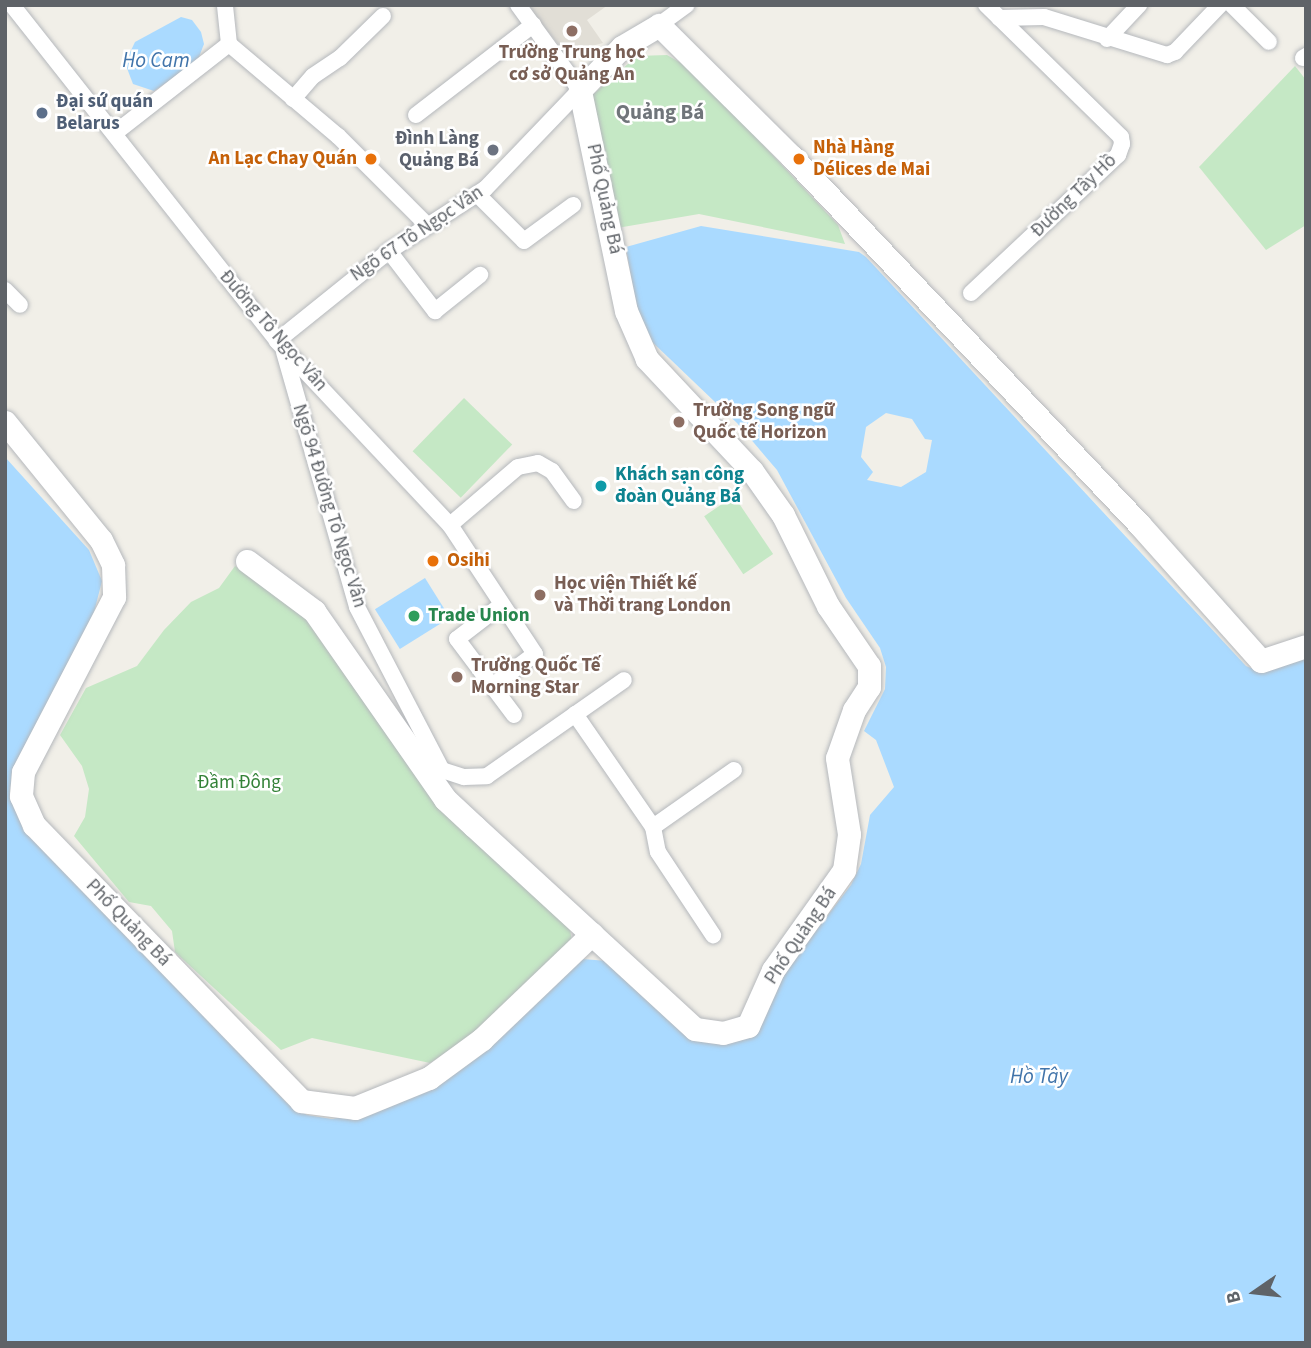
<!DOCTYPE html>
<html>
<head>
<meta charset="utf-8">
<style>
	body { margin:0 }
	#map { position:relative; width:1311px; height:1348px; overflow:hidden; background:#f1efe8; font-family:"Source Sans 3",sans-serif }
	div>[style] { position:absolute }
	.education>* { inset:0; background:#e1ded6 }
	.green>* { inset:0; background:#c5e8c5; transform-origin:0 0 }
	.water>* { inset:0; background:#aadaff; transform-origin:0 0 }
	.pier>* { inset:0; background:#f1efe8 }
	.roads { filter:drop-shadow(0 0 2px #b5b8bc) drop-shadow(0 0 2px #b5b8bc) }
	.street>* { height:16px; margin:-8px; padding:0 8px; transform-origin:8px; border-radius:8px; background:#fff }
	.secondary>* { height:23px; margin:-11.5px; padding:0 11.5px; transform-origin:11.5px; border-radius:11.5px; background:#fff }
	.dots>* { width:19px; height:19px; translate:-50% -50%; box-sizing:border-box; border:4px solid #fff; border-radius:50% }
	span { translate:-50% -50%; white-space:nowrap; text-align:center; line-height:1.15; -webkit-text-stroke:5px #fff; paint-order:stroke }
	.education-label { font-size:19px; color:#785e54; font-weight:700 }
	.left { translate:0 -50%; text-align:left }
	.service-label { font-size:19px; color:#4e5e75; font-weight:700 }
	.worship-label { font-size:19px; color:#5b616d; font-weight:700 }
	.right { translate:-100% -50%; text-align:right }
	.food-label { font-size:19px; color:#c56008; font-weight:700 }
	.street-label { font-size:19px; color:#5f6368 }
	.culture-label { font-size:19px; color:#0d838f; font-weight:700 }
	.leisure-label { font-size:19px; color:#27864d; font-weight:700 }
	.park-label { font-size:19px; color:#348238 }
	.water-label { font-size:21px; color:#4174aa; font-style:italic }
	.neighbourhood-label { font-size:21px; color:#70757a; font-weight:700 }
	.frame { position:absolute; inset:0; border:7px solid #5f6368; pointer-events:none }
	.north { position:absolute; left:1220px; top:1257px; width:70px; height:70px; -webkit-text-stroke:5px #fff; paint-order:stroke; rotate:256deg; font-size:19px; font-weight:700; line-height:28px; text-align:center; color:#5f6368 }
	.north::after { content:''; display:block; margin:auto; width:24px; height:32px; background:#5f6368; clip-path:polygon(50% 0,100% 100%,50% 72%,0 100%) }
</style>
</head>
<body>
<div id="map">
	<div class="education">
		<i style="clip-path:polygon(527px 5px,608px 5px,587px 20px,603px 43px,565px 53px)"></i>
	</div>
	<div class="green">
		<i style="clip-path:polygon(667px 55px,693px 70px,838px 225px,845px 244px,699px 214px,617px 228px,589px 98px,637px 56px)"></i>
		<i style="clip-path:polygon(1295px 66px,1306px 80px,1306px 225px,1266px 250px,1199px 167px)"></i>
		<i style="left:464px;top:398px;width:67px;height:74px;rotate:44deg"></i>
		<i style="left:734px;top:496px;width:70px;height:36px;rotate:56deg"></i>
		<i style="clip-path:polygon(235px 566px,302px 614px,440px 810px,569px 921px,572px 943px,481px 1029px,430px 1063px,312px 1038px,281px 1050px,175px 952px,172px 931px,151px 906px,129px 902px,74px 836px,85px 817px,89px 789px,82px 766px,60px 735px,86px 688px,137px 666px,164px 630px,191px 602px,219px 588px)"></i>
	</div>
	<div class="water">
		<i style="clip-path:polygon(181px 17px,192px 20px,201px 32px,204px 44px,197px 62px,154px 91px,133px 84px,125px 63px,135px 42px)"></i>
		<i style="clip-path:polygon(701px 226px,859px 252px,866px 257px,1246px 666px,1261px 672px,1306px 654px,1306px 1343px,5px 1343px,5px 457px,89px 550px,102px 581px,92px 620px,12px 770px,10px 794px,21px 821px,286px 1102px,307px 1115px,332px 1119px,358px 1114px,582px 959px,608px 961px,701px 1042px,751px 1032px,769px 1008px,782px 975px,851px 885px,861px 864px,870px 815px,894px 787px,876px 740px,864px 731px,885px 689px,886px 667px,880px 648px,846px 598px,777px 470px,737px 423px,647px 337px,636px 307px,626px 247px)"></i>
		<i style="left:425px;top:578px;width:47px;height:59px;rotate:58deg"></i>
	</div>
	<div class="pier">
		<i style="clip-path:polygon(886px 413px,912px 419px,925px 439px,932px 440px,926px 472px,901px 487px,867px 480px,873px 472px,861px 457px,866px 427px)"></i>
	</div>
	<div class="roads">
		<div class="street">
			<i style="left:12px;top:5px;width:428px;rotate:51.7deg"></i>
			<i style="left:277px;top:341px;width:253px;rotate:46.8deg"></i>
			<i style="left:450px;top:525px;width:154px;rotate:56.6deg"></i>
			<i style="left:535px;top:654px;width:54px;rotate:143.3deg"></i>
			<i style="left:1232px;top:5px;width:52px;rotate:45deg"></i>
			<i style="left:999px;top:18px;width:45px;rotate:-1.3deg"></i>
			<i style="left:1044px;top:17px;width:129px;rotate:17.2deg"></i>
			<i style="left:1167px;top:55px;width:9px;rotate:-21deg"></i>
			<i style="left:1175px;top:52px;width:65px;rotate:-46.2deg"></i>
			<i style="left:659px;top:25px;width:34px;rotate:-36deg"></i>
			<i style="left:1107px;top:39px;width:47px;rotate:-46.7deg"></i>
			<i style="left:229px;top:44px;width:143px;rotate:40.2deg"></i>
			<i style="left:338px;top:136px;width:124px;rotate:45deg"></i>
			<i style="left:1303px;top:58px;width:4px;rotate:-34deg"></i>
			<i style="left:293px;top:99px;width:30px;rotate:-49deg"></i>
			<i style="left:313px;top:76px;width:32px;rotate:-34deg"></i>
			<i style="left:340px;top:58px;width:60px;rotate:-44.3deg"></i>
			<i style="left:416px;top:115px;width:148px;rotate:-37.6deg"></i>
			<i style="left:115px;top:133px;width:145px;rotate:-38deg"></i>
			<i style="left:229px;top:44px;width:39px;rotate:-96deg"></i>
			<i style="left:477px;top:194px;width:66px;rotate:45deg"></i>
			<i style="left:524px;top:241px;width:61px;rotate:-36.3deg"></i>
			<i style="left:389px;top:251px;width:76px;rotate:52.5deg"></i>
			<i style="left:435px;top:311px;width:58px;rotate:-38.7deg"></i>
			<i style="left:5px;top:290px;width:21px;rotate:45deg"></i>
			<i style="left:971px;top:293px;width:202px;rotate:-43.2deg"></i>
			<i style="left:1118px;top:155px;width:12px;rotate:-70deg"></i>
			<i style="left:1122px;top:144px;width:7px;rotate:-98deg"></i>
			<i style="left:1121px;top:137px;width:189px;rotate:-135.6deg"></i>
			<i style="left:277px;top:341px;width:144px;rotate:-38.8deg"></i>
			<i style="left:389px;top:251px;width:114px;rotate:-32.9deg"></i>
			<i style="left:485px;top:189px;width:137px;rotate:-46.2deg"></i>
			<i style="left:580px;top:90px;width:105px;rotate:-126.1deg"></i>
			<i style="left:284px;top:352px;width:265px;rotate:74deg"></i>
			<i style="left:357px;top:607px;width:184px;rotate:62.5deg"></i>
			<i style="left:442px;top:770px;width:23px;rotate:18deg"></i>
			<i style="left:464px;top:777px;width:23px;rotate:-2deg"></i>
			<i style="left:487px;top:776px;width:167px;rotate:-35deg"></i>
			<i style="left:450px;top:525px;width:89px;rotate:-40.5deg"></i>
			<i style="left:518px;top:467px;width:20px;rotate:-11deg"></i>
			<i style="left:538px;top:463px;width:16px;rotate:30deg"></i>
			<i style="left:552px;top:471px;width:37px;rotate:54deg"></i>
			<i style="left:500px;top:606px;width:54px;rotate:142.5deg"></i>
			<i style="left:457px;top:639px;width:95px;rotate:53.1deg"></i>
			<i style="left:575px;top:714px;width:137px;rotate:55.4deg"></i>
			<i style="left:653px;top:827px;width:99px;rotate:-35.1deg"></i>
			<i style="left:653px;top:827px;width:25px;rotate:79deg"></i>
			<i style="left:658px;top:852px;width:100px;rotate:56.5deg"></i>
		</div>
		<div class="secondary">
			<i style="left:5px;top:422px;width:152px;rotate:50.9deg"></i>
			<i style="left:101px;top:540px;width:28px;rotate:64deg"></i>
			<i style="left:113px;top:565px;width:32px;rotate:88deg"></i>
			<i style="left:114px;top:597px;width:197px;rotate:117.5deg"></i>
			<i style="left:23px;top:772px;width:24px;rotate:95deg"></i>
			<i style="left:21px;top:796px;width:32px;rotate:66deg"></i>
			<i style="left:34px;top:825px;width:384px;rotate:45.9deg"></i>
			<i style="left:301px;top:1101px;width:54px;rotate:7.4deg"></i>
			<i style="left:355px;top:1108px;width:80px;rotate:-22.1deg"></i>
			<i style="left:429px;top:1078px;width:66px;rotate:-36.3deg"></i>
			<i style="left:482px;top:1039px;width:152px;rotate:-43.7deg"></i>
			<i style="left:247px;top:561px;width:84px;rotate:36.7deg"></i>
			<i style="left:314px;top:611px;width:229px;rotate:55.1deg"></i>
			<i style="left:445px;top:799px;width:40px;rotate:43deg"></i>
			<i style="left:474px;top:826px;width:300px;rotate:42.6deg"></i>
			<i style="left:695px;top:1029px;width:28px;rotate:8deg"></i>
			<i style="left:723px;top:1033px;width:26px;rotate:-16deg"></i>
			<i style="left:748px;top:1026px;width:61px;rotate:-65.9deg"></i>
			<i style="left:773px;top:970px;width:123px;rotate:-54.6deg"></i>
			<i style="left:844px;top:870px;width:36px;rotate:-82deg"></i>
			<i style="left:849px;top:834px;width:77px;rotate:-99deg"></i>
			<i style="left:837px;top:758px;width:51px;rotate:-70.5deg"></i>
			<i style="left:854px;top:710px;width:27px;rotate:-57deg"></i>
			<i style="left:869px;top:687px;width:21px;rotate:-90deg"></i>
			<i style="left:869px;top:666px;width:73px;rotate:-124.3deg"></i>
			<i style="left:828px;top:606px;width:102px;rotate:-116.3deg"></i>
			<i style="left:783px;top:515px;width:54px;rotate:-125.2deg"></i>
			<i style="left:752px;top:471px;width:154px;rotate:-133.2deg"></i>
			<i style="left:647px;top:359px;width:52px;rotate:-113.6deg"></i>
			<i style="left:626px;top:311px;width:226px;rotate:-101.8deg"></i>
			<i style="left:580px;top:90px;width:60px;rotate:-45.7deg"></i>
			<i style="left:622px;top:47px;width:43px;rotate:-30.7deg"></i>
			<i style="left:659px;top:25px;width:187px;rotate:44.8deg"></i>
			<i style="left:792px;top:157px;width:505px;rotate:46.6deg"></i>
			<i style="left:1139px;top:524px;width:183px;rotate:48.3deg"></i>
			<i style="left:1261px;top:661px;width:47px;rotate:-18.4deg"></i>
		</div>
	</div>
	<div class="dots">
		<i style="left:572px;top:31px;background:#8d6e63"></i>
		<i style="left:42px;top:113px;background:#5c6f8a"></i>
		<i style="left:493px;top:150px;background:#6b7280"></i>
		<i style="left:371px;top:159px;background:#e8710a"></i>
		<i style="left:799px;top:159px;background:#e8710a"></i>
		<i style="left:679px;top:422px;background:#8d6e63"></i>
		<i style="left:601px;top:486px;background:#0f9aa8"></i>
		<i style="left:433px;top:561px;background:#e8710a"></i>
		<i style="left:540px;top:595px;background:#8d6e63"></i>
		<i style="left:414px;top:616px;background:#2e9e5b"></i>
		<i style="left:457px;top:677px;background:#8d6e63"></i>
	</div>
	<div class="education-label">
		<span style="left:572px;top:64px">Trường Trung học<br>cơ sở Quảng An</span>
		<span class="left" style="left:693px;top:422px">Trường Song ngữ<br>Quốc tế Horizon</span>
		<span class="left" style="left:554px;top:595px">Học viện Thiết kế<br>và Thời trang London</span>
		<span class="left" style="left:471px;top:677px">Trường Quốc Tế<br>Morning Star</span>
	</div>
	<div class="service-label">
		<span class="left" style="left:56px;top:113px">Đại sứ quán<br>Belarus</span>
	</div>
	<div class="worship-label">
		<span class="right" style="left:479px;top:150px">Đình Làng<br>Quảng Bá</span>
	</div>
	<div class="food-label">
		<span class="left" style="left:813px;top:159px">Nhà Hàng<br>Délices de Mai</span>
		<span class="right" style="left:357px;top:159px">An Lạc Chay Quán</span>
		<span class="left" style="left:447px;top:561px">Osihi</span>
	</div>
	<div class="street-label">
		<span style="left:1074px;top:196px;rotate:-44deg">Đường Tây Hồ</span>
		<span style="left:604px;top:199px;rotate:78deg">Phố Quảng Bá</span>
		<span style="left:417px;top:234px;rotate:-34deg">Ngõ 67 Tô Ngọc Vân</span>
		<span style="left:273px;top:331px;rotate:49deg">Đường Tô Ngọc Vân</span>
		<span style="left:329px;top:506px;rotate:73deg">Ngõ 94 Đường Tô Ngọc Vân</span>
		<span style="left:128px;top:923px;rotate:46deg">Phố Quảng Bá</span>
		<span style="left:801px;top:936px;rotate:-56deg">Phố Quảng Bá</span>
	</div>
	<div class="culture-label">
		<span class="left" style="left:615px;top:486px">Khách sạn công<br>đoàn Quảng Bá</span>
	</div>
	<div class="leisure-label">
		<span class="left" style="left:428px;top:616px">Trade Union</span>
	</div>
	<div class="park-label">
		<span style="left:239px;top:783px">Đầm Đông</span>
	</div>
	<div class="water-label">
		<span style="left:156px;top:60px">Ho Cam</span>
		<span style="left:1039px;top:1076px">Hồ Tây</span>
	</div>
	<div class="neighbourhood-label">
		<span style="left:660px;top:112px">Quảng Bá</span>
	</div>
	<div class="frame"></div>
	<div class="north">B</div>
</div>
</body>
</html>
